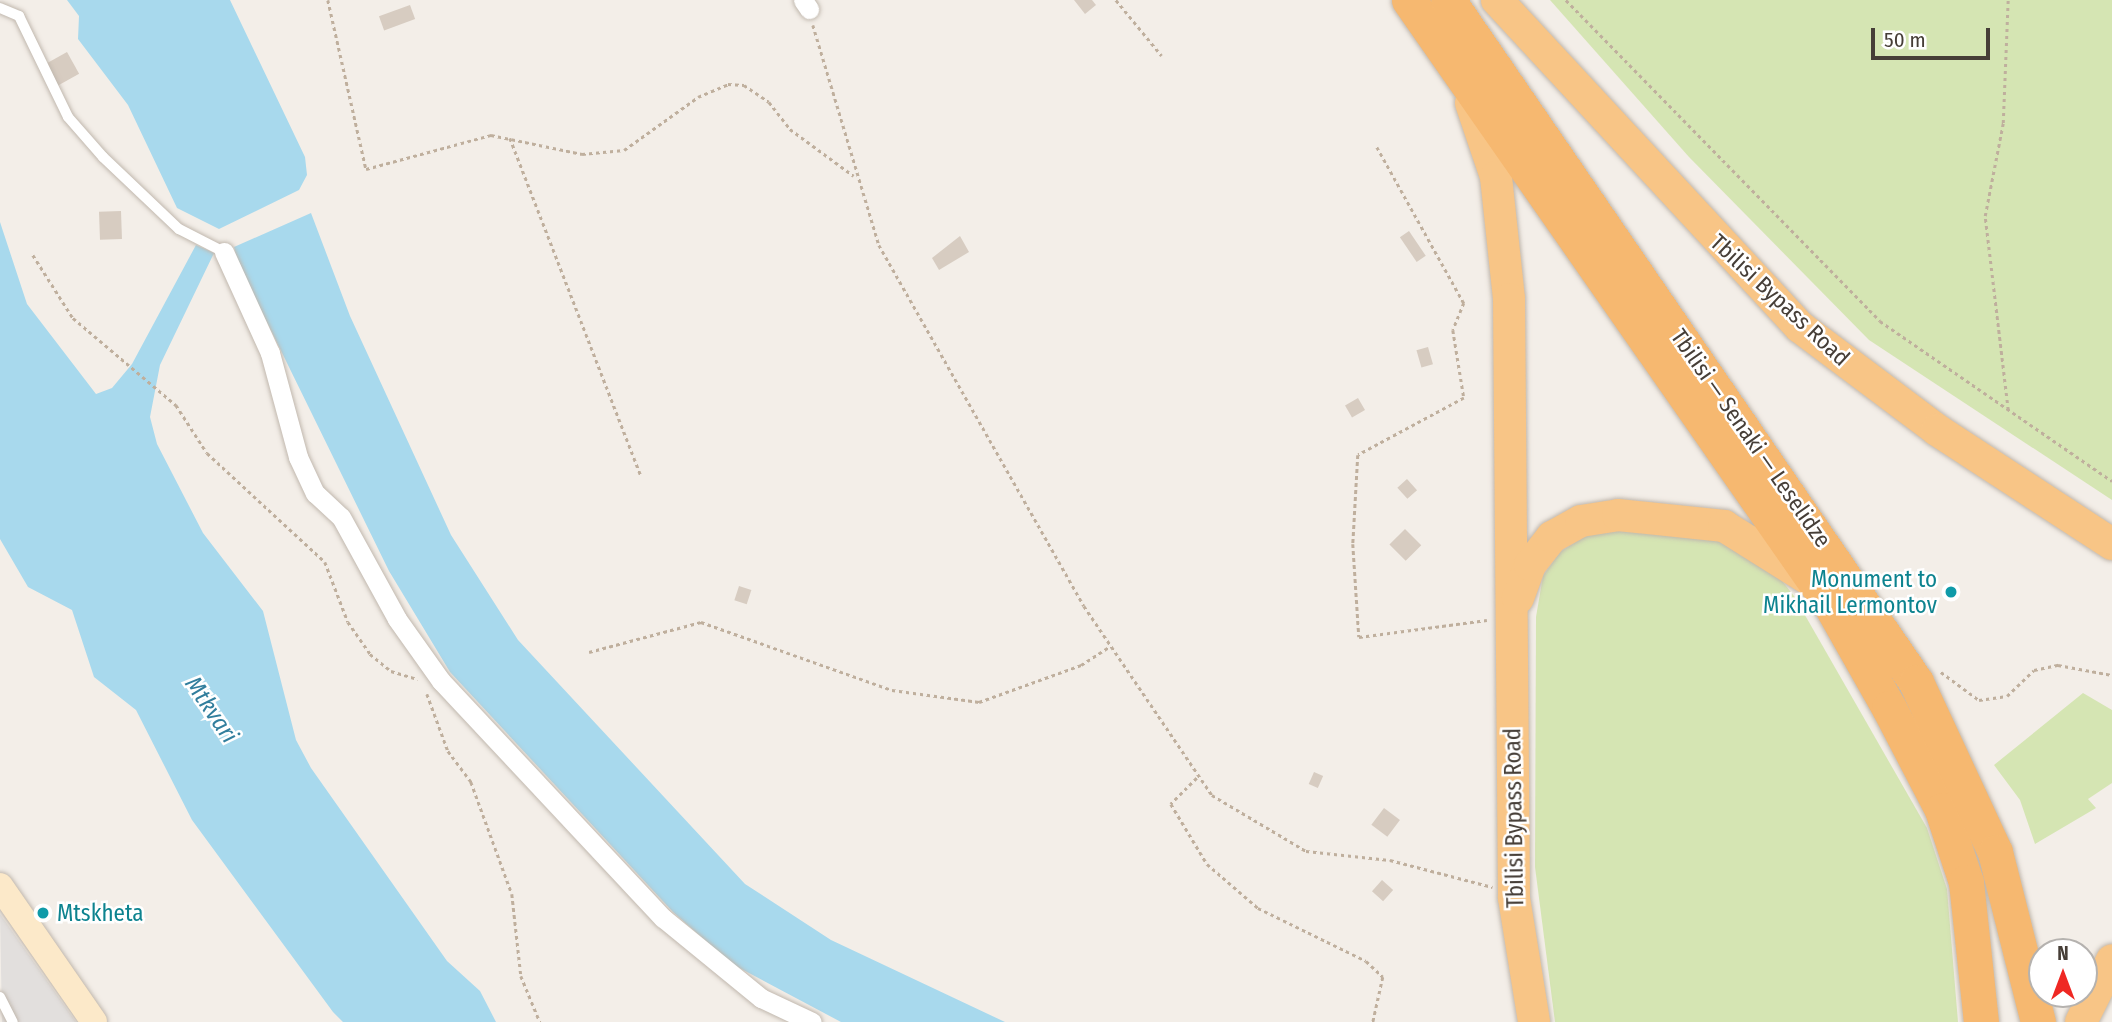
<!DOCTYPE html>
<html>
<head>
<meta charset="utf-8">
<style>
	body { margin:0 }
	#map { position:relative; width:2112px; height:1022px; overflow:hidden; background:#f3eee8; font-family:"Fira Sans Condensed",sans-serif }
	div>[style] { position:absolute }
	.green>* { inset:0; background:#d5e5b3 }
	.parking>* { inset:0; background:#e2dfdd }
	.water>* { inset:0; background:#a8d9ed }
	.building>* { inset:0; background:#d7ccc1; transform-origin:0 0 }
	.path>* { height:2.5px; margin-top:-1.25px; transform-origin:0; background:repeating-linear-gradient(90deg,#bfaf9d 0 3.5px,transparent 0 7px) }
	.roads { filter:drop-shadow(0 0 2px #c1b8ae) drop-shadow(0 0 2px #c1b8ae) }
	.service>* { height:10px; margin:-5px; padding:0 5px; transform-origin:5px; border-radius:5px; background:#fff }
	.minor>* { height:19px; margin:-9.5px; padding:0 9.5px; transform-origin:9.5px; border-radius:9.5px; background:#fff }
	.secondary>* { height:26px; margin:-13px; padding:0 13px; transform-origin:13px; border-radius:13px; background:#fce9c9 }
	.trunk>* { height:32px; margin:-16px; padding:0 16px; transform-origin:16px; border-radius:16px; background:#f8c586 }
	.motorway>* { height:35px; margin:-17.5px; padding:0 17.5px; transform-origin:17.5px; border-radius:17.5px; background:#f6b870 }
	.dots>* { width:19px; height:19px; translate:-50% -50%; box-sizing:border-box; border:4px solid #fff; border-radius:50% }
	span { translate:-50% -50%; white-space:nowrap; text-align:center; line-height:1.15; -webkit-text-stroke:5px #fff; paint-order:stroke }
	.street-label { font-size:23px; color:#463e37 }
	.culture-label { font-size:23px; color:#0d838f }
	.right { translate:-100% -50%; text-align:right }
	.left { translate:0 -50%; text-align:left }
	.water-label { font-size:24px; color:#317e9d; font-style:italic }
	.north { position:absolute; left:2028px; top:938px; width:70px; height:70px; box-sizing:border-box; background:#fff; border:2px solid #b5b2af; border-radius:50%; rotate:0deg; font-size:19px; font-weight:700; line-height:28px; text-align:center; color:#463e37 }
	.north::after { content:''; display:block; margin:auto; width:24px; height:32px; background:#ef2823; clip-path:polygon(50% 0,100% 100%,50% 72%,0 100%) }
	.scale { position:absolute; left:1871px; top:28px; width:119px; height:32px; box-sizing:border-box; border:4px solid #463e37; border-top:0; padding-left:9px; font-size:21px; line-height:24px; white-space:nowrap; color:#463e37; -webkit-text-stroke:5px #fff; paint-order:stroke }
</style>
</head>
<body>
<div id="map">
	<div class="green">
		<i style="clip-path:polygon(1550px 0,2112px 0,2112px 500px,1869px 340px,1689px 157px)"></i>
		<i style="clip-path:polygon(1629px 525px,1707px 529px,1772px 568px,1794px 596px,1927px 828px,1947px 889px,1958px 1022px,1555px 1022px,1535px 867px,1536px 617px,1543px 576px,1560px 552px,1590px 533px)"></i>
		<i style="clip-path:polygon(2083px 693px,2112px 710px,2112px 783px,2088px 799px,2096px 808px,2035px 844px,2020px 800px,1994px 765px)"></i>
	</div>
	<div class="parking">
		<i style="clip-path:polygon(0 914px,76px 1022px,2px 1022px)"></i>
	</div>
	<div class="water">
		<i style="clip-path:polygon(67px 0,230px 0,305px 157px,307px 175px,299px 190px,219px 229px,177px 208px,128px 105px,78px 39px,79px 16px)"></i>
		<i style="clip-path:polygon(311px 213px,350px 316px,451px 535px,518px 640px,745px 884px,831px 940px,1005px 1022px,841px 1022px,732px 964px,673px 912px,450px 672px,389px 571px,238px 263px,234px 247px)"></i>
		<i style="clip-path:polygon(0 222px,27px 304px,96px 394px,112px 388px,132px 364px,196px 245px,214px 253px,160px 365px,150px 417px,157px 444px,203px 533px,263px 611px,296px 740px,311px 768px,447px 961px,480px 991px,496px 1022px,343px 1022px,333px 1012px,192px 820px,136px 710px,94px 677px,72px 610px,28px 587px,0 539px)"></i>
	</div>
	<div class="building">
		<i style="clip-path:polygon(1074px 0,1092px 0,1096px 5px,1085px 14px)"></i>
		<i style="left:410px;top:5px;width:15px;height:33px;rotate:70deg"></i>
		<i style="left:67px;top:52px;width:25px;height:24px;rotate:61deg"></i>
		<i style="left:121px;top:211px;width:28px;height:22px;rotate:88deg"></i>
		<i style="left:1409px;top:231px;width:30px;height:11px;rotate:56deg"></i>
		<i style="clip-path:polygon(960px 236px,969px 252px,939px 270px,932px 258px)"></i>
		<i style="left:1428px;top:347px;width:18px;height:12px;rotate:74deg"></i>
		<i style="left:1358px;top:398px;width:14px;height:15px;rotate:60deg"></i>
		<i style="left:1407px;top:479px;width:15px;height:13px;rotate:48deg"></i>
		<i style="left:1405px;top:529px;width:23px;height:22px;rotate:45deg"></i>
		<i style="left:739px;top:586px;width:13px;height:15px;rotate:18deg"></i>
		<i style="left:1314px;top:772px;width:10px;height:13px;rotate:24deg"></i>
		<i style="left:1384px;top:808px;width:20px;height:21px;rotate:37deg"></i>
		<i style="left:1382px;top:880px;width:15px;height:15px;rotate:42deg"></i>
	</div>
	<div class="path">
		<i style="left:328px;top:0;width:173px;rotate:77.3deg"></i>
		<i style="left:366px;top:169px;width:130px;rotate:-15.2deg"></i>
		<i style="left:491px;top:135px;width:93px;rotate:11.8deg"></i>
		<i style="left:582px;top:154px;width:42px;rotate:-5.4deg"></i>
		<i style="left:624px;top:150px;width:91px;rotate:-35.6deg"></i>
		<i style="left:698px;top:97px;width:33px;rotate:-23deg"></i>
		<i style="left:728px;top:84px;width:16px;rotate:4deg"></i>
		<i style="left:744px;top:85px;width:30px;rotate:34deg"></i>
		<i style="left:769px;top:102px;width:34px;rotate:52deg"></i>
		<i style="left:790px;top:129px;width:79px;rotate:36.3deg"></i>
		<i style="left:1116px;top:0;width:72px;rotate:50.6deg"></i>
		<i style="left:1566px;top:0;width:449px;rotate:45.6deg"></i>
		<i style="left:1880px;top:321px;width:282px;rotate:34.6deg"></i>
		<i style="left:813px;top:25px;width:230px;rotate:73.3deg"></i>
		<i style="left:879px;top:245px;width:415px;rotate:60.4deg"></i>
		<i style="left:1084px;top:606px;width:228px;rotate:55.9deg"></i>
		<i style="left:1212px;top:795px;width:109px;rotate:30.8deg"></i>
		<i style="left:1306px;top:851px;width:84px;rotate:6.1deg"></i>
		<i style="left:1390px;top:860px;width:106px;rotate:14.8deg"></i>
		<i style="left:510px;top:138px;width:362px;rotate:68.8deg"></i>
		<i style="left:1377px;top:147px;width:179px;rotate:60.9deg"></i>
		<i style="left:1464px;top:303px;width:29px;rotate:112deg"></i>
		<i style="left:1453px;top:330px;width:69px;rotate:80.8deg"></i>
		<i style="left:1464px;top:398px;width:120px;rotate:151.7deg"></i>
		<i style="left:1358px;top:455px;width:89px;rotate:93.2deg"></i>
		<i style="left:1353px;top:544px;width:93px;rotate:86.3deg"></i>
		<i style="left:1359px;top:637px;width:129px;rotate:-7.6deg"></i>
		<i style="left:33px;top:255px;width:75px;rotate:57.6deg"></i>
		<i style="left:73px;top:318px;width:135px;rotate:40.2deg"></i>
		<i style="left:176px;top:405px;width:57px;rotate:57.1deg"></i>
		<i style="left:207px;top:453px;width:161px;rotate:42.7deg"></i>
		<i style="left:325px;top:562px;width:64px;rotate:69deg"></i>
		<i style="left:348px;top:622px;width:39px;rotate:55deg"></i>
		<i style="left:370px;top:654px;width:27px;rotate:39deg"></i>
		<i style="left:391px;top:671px;width:28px;rotate:17deg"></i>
		<i style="left:2008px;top:410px;width:195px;rotate:-96.8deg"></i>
		<i style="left:1985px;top:216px;width:95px;rotate:-79deg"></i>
		<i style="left:2003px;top:123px;width:123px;rotate:-87.7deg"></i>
		<i style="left:589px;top:652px;width:116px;rotate:-15deg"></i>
		<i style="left:701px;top:622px;width:203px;rotate:19.6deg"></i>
		<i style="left:892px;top:690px;width:88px;rotate:7.9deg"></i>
		<i style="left:979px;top:702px;width:109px;rotate:-19.9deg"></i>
		<i style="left:1081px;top:665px;width:35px;rotate:-33deg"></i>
		<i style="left:1941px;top:672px;width:47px;rotate:36.4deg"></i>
		<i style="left:1979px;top:700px;width:28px;rotate:-8deg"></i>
		<i style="left:2007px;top:696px;width:37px;rotate:-44deg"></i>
		<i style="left:2034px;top:670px;width:25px;rotate:-12deg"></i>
		<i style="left:2058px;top:665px;width:55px;rotate:10.5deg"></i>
		<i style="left:427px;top:694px;width:61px;rotate:69.8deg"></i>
		<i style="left:448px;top:751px;width:39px;rotate:53deg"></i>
		<i style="left:471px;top:782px;width:119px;rotate:69.9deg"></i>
		<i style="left:512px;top:894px;width:82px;rotate:83.7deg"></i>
		<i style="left:521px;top:976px;width:50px;rotate:67.6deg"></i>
		<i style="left:1197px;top:778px;width:37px;rotate:135deg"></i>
		<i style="left:1171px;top:804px;width:70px;rotate:59deg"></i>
		<i style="left:1207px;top:864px;width:67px;rotate:40.8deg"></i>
		<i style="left:1258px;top:908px;width:120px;rotate:26.1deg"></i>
		<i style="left:1366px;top:961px;width:23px;rotate:43deg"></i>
		<i style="left:1383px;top:977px;width:46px;rotate:102.5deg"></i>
	</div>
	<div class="roads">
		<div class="service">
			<i style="left:0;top:8px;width:21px;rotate:23deg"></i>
			<i style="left:19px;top:16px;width:112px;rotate:64.1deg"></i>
			<i style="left:68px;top:117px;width:53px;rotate:48.8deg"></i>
			<i style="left:103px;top:157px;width:105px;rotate:43.5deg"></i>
			<i style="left:179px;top:229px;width:51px;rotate:27.1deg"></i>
			<i style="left:0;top:997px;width:28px;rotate:63deg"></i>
		</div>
		<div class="minor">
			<i style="left:803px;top:0;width:11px;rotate:56deg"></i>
			<i style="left:224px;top:252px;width:111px;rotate:65.5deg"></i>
			<i style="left:270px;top:353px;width:108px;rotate:74.9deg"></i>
			<i style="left:298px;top:457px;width:40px;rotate:65deg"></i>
			<i style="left:315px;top:493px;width:35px;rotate:43deg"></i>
			<i style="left:341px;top:517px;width:116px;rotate:61.2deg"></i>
			<i style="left:397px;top:619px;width:76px;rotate:54.6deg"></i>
			<i style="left:441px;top:681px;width:325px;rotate:46.9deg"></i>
			<i style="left:663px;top:918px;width:127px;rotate:39.2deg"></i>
			<i style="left:761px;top:998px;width:56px;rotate:25.2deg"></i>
		</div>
		<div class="secondary">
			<i style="left:0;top:886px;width:165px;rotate:55.3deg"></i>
		</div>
		<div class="trunk">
			<i style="left:1497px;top:0;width:446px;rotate:47.2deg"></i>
			<i style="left:1800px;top:327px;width:171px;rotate:36.9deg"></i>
			<i style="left:1937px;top:430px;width:209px;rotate:33.1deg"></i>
			<i style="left:1471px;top:103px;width:78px;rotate:71.3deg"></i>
			<i style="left:1496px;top:177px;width:123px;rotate:83.9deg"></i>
			<i style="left:1509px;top:299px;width:599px;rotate:89.52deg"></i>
			<i style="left:1514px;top:898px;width:126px;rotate:80.8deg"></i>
			<i style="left:1518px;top:598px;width:35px;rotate:-70deg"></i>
			<i style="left:1530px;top:565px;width:36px;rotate:-52deg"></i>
			<i style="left:1552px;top:537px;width:33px;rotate:-29deg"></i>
			<i style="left:1581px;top:521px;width:37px;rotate:-9deg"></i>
			<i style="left:1618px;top:515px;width:107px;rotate:5.9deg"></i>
			<i style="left:1724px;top:526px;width:102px;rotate:32.1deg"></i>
			<i style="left:2081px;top:1022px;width:69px;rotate:-63.4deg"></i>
		</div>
		<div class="motorway">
			<i style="left:1409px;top:0;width:734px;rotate:55.1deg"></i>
			<i style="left:1829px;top:602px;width:122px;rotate:60.5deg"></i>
			<i style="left:1889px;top:708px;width:115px;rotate:62.5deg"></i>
			<i style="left:1942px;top:810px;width:76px;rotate:71.6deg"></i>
			<i style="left:1966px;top:882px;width:141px;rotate:83.9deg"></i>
			<i style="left:1448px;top:0;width:827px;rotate:55.54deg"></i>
			<i style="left:1916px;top:682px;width:187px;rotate:65.1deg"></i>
			<i style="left:1995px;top:852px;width:175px;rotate:75.8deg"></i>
		</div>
	</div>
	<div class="dots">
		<i style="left:1951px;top:592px;background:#0f9aa8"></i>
		<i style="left:43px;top:913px;background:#0f9aa8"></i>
	</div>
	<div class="street-label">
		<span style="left:1780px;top:300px;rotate:43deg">Tbilisi Bypass Road</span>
		<span style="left:1751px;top:438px;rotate:55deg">Tbilisi — Senaki — Leselidze</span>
		<span style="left:1514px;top:818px;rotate:-91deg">Tbilisi Bypass Road</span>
	</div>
	<div class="culture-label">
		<span class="right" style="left:1937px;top:592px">Monument to<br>Mikhail Lermontov</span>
		<span class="left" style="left:57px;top:913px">Mtskheta</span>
	</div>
	<div class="water-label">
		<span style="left:211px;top:710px;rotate:56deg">Mtkvari</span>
	</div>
	<div class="north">N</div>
	<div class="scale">50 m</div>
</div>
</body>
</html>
